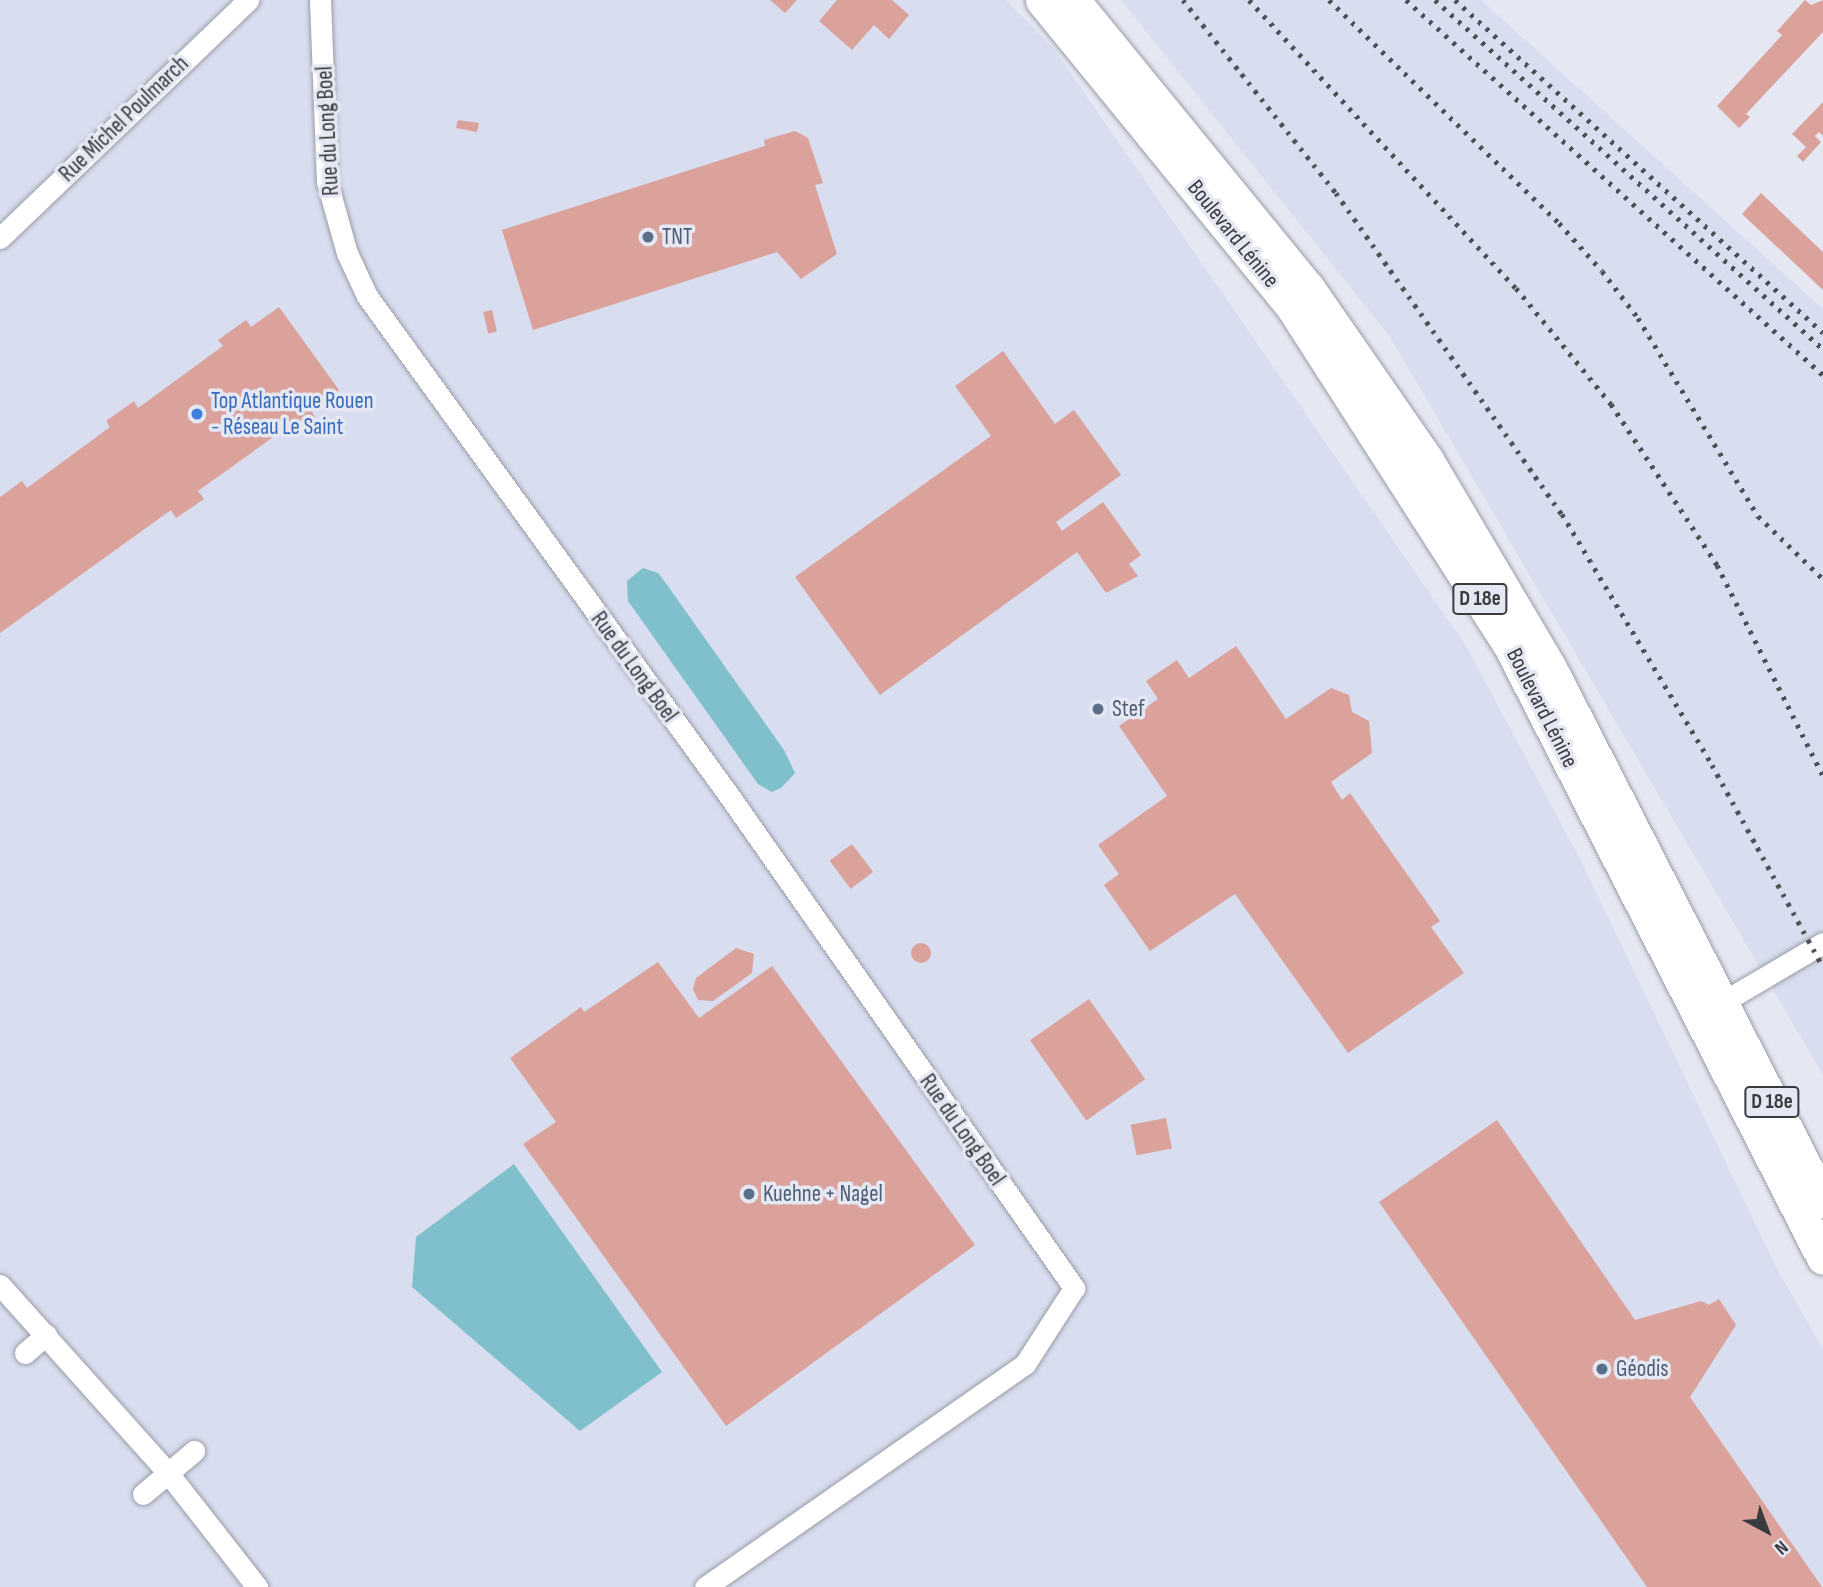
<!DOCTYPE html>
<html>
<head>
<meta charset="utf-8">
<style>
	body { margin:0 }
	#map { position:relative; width:1823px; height:1587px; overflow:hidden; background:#e5e8f3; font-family:"Sofia Sans Condensed",sans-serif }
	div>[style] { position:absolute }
	.built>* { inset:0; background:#d8ddef }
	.water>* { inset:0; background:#7fc0cc }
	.building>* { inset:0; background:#daa29a; transform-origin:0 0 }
	.round { border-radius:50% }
	.roads { filter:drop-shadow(0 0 2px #9a9ca6) drop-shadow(0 0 2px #9a9ca6) }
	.minor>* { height:21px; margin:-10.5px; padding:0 10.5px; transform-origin:10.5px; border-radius:10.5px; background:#fff }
	.primary>* { height:33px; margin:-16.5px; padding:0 16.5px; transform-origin:16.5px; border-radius:16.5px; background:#fff }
	.rail>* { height:5px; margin-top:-2.5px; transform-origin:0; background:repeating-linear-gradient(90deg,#505156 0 3.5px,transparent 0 10.5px) }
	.dots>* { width:19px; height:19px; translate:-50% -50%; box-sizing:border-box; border:4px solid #e5e8f3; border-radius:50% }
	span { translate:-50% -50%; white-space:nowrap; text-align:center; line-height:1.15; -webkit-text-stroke:7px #e5e8f3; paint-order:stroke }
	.shield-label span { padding:2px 5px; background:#e5e8f3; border:2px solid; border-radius:5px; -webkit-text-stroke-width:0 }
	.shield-label { font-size:21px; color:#3a3b3f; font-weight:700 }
	.street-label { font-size:23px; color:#3a3b3f }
	.service-label { font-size:23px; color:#4e5e75 }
	.left { translate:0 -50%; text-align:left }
	.shop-label { font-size:23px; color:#366cbe }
	.north { position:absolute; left:1732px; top:1496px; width:70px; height:70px; -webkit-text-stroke:5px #e5e8f3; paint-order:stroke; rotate:139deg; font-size:19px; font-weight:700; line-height:28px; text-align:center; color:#3a3b3f }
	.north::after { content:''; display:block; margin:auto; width:24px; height:32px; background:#3a3b3f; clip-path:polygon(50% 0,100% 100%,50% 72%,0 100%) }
</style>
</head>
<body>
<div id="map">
	<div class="built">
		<i style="clip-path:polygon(0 0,1006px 0,1054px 49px,1466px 646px,1580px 859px,1777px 1269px,1823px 1349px,1823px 1587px,0 1587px)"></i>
		<i style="clip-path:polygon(1121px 0,1481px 0,1823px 309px,1823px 1075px,1390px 337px)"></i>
	</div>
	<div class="water">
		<i style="clip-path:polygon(643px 568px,658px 573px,665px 582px,784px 750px,795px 773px,781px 788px,772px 792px,758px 784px,628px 601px,627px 581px)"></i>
		<i style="clip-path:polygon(514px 1164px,662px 1372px,580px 1431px,412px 1287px,416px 1237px)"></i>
	</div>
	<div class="building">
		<i style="clip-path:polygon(770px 0,797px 0,785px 13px)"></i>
		<i style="clip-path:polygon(837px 0,892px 0,909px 15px,889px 39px,874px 25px,852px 50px,819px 21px)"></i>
		<i style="clip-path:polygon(1805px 0,1811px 5px,1823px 0,1823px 32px,1746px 114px,1750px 117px,1739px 128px,1717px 106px,1782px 35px,1777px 31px)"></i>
		<i style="clip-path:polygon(1823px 102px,1823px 136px,1819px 132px,1815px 136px,1821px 142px,1803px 162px,1797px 156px,1806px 147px,1792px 134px)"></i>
		<i style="clip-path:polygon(458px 120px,479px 123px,477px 132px,456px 128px)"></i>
		<i style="clip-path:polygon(795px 131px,808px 138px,823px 183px,815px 185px,837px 254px,801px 279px,777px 252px,533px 330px,502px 230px,765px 146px,764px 140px)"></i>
		<i style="clip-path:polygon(1761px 193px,1823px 252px,1823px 290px,1742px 214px)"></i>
		<i style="clip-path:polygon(279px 307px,339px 390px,311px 410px,315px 417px,288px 437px,283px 430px,198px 491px,204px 499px,176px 518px,171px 510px,0 633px,0 497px,22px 481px,27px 488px,110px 427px,106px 421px,134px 401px,138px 408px,223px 346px,218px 340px,246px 320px,251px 327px)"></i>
		<i style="left:492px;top:310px;width:22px;height:9px;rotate:77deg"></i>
		<i style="clip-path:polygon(1003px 351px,1055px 424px,1074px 410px,1121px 475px,1056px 522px,1062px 531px,1103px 502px,1141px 555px,1129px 564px,1138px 576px,1106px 593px,1077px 552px,880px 695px,795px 577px,991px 436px,955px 386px)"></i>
		<i style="clip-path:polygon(1236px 646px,1286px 719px,1331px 688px,1349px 695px,1352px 712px,1369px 721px,1372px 753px,1331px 782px,1342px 800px,1350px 793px,1440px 921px,1431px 927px,1464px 973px,1348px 1053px,1235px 894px,1150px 951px,1104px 885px,1119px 874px,1098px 845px,1167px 796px,1119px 726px,1158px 699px,1146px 681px,1177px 660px,1189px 678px)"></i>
		<i style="left:852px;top:844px;width:35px;height:28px;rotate:53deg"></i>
		<i class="round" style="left:911px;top:943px;width:20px;height:20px"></i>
		<i style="clip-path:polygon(736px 948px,754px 954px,752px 973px,713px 1001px,698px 1000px,693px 989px,696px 978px)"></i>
		<i style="clip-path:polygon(658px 962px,699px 1018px,772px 966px,975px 1245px,726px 1426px,523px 1144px,556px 1122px,510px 1058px,581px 1007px,584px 1012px)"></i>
		<i style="left:1089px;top:999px;width:98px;height:72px;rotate:55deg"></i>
		<i style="left:1166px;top:1118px;width:31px;height:36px;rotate:79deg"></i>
		<i style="clip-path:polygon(1497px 1120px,1635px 1320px,1701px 1301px,1709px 1305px,1719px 1299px,1736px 1325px,1690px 1397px,1822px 1587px,1647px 1587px,1379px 1202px)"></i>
	</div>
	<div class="roads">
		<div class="minor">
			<i style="left:320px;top:0;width:182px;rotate:87.8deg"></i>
			<i style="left:327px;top:182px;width:74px;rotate:74.3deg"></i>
			<i style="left:347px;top:253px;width:47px;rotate:65.1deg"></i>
			<i style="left:367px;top:296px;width:619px;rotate:54.07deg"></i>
			<i style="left:730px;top:797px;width:600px;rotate:54.98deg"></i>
			<i style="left:1074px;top:1288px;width:90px;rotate:122.8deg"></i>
			<i style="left:1025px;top:1364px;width:390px;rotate:145.1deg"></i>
			<i style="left:0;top:238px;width:344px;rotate:-43.8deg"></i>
			<i style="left:1721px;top:1003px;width:118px;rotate:-30.5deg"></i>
			<i style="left:0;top:1285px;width:252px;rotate:48.2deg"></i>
			<i style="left:168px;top:1473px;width:145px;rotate:52deg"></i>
			<i style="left:25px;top:1353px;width:28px;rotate:-41deg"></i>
			<i style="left:143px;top:1494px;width:67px;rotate:-40.1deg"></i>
		</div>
		<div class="primary">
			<i style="left:1042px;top:0;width:394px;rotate:50.8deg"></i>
			<i style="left:1291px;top:305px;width:405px;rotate:57.3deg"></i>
			<i style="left:1510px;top:646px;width:687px;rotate:62.91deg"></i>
			<i style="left:1073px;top:0;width:372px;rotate:50.8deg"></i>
			<i style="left:1308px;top:288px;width:209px;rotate:55.3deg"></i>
			<i style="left:1427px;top:460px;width:242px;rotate:59.4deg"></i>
			<i style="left:1550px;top:668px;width:599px;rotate:62.88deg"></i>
		</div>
	</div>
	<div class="rail">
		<i style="left:1183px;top:0;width:246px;rotate:51.6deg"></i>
		<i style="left:1336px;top:193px;width:393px;rotate:54.9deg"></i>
		<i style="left:1562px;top:514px;width:292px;rotate:59.1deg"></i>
		<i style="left:1712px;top:765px;width:230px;rotate:61.2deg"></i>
		<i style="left:1249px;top:0;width:393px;rotate:47.2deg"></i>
		<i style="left:1516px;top:288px;width:150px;rotate:50.7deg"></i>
		<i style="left:1611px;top:404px;width:193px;rotate:56.6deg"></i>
		<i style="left:1717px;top:565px;width:236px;rotate:63.3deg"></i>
		<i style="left:1329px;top:0;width:320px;rotate:44.1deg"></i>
		<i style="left:1559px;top:223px;width:64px;rotate:48.1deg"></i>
		<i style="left:1602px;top:271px;width:59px;rotate:52.5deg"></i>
		<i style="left:1638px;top:318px;width:232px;rotate:58.8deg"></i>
		<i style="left:1758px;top:516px;width:91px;rotate:44.1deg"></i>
		<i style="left:1406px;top:0;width:561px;rotate:41.96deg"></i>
		<i style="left:1435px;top:0;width:522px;rotate:41.97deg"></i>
		<i style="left:1455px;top:0;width:496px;rotate:42.1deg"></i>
	</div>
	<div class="dots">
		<i style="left:648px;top:237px;background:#5c6f8a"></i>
		<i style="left:197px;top:414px;background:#3f7fe0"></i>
		<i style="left:1098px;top:709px;background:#5c6f8a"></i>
		<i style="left:749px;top:1194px;background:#5c6f8a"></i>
		<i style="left:1602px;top:1369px;background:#5c6f8a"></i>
	</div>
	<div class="shield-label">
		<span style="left:1480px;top:599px">D 18e</span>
		<span style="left:1772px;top:1102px">D 18e</span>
	</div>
	<div class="street-label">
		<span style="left:124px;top:119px;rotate:-44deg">Rue Michel Poulmarch</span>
		<span style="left:328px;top:131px;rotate:-93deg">Rue du Long Boel</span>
		<span style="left:1233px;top:234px;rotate:51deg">Boulevard Lénine</span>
		<span style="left:634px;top:667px;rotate:54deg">Rue du Long Boel</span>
		<span style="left:1542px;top:708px;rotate:63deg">Boulevard Lénine</span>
		<span style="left:962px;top:1130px;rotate:55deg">Rue du Long Boel</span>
	</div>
	<div class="service-label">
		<span class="left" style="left:662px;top:237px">TNT</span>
		<span class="left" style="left:1112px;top:709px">Stef</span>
		<span class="left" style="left:763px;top:1194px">Kuehne + Nagel</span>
		<span class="left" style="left:1616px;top:1369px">Géodis</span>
	</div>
	<div class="shop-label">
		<span class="left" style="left:211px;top:414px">Top Atlantique Rouen<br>- Réseau Le Saint</span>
	</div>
	<div class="north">N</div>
</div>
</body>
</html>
